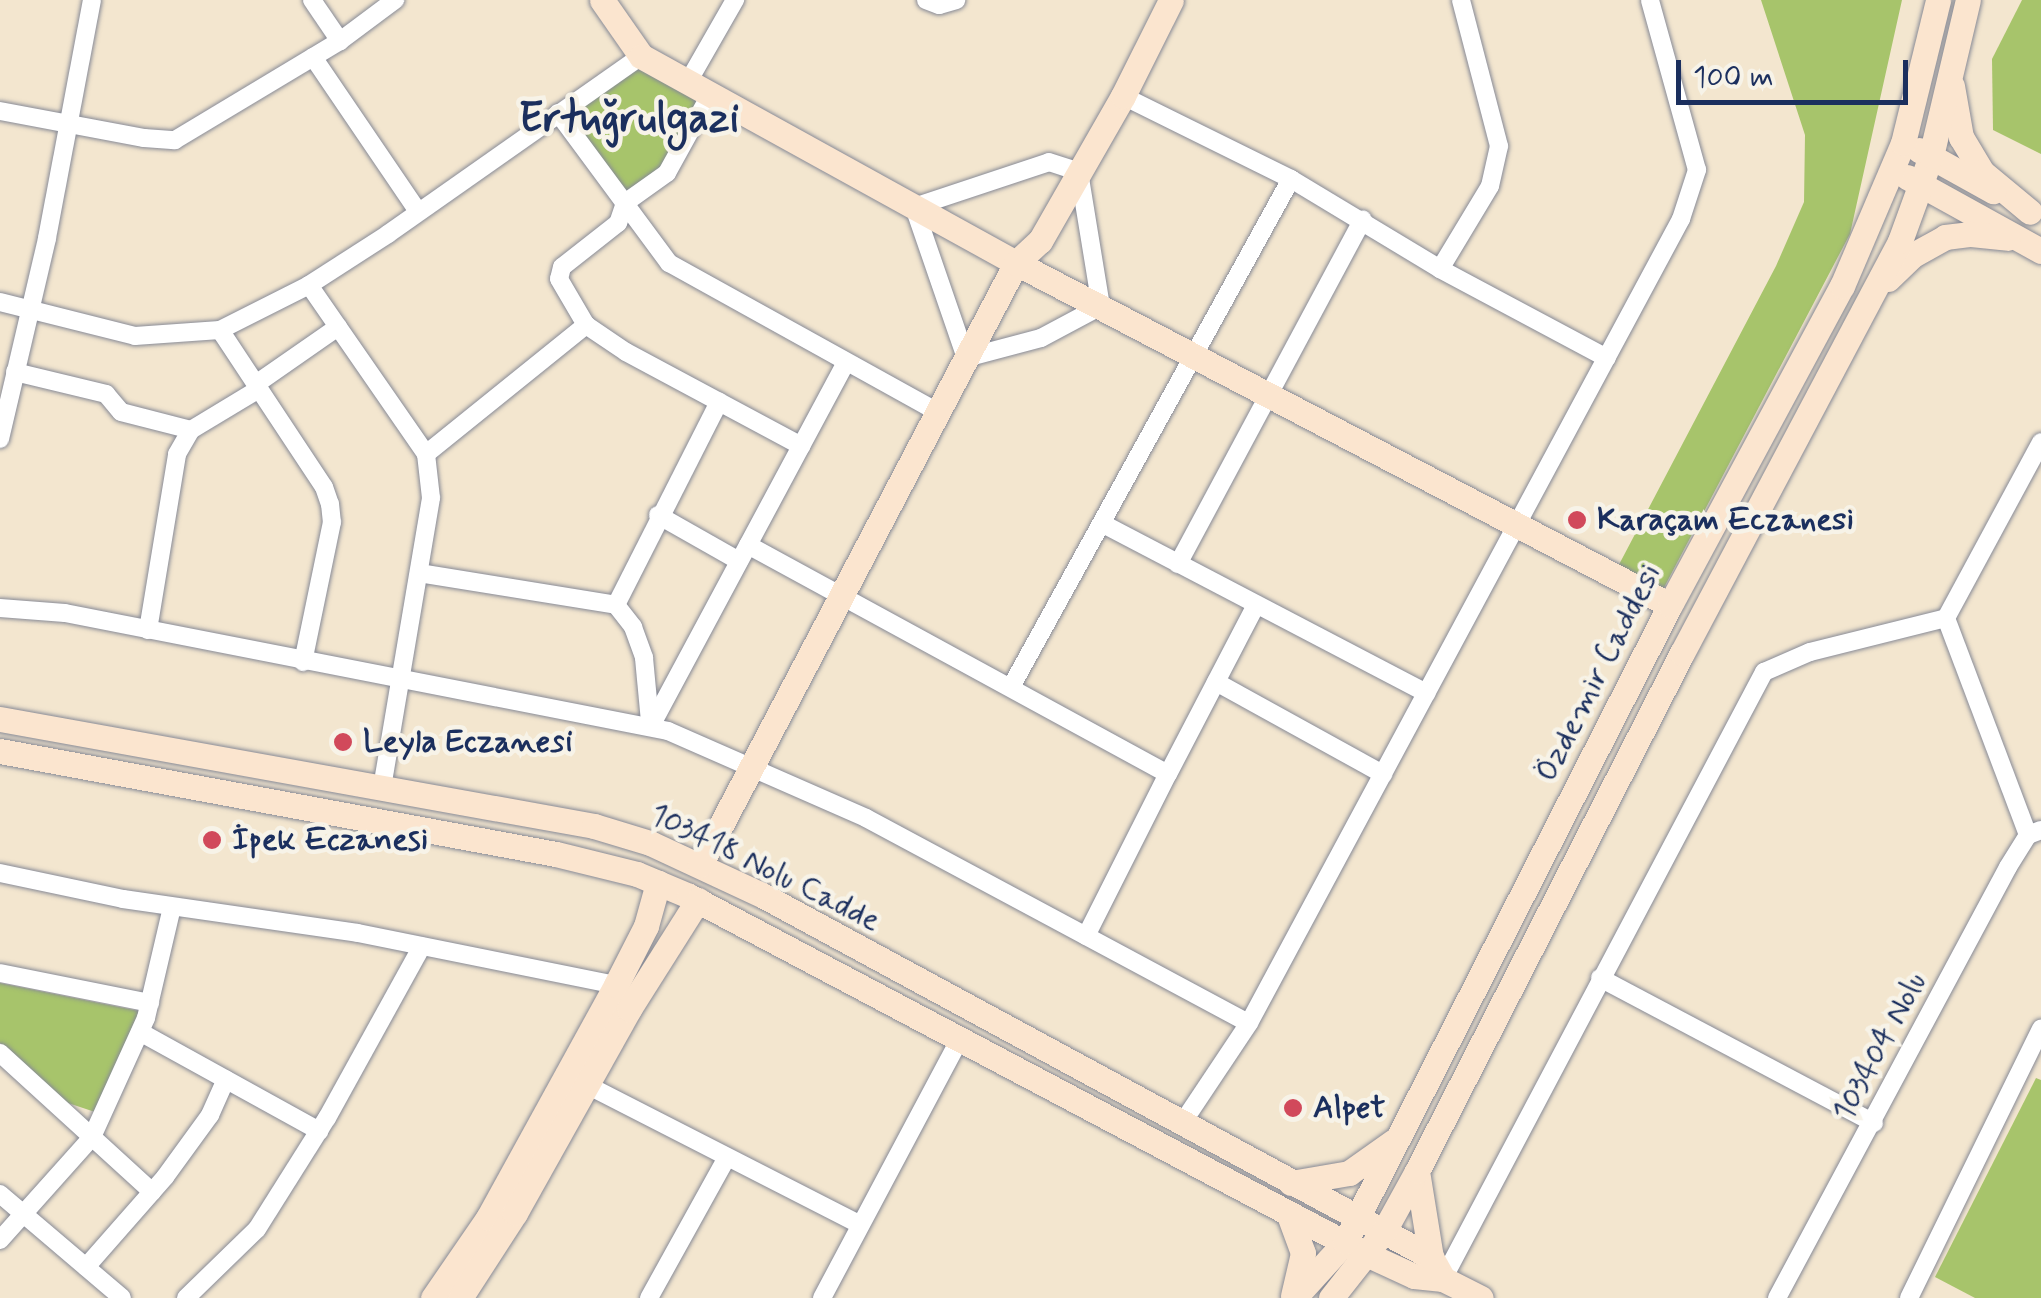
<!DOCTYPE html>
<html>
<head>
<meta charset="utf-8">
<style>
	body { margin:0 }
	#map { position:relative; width:2041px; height:1298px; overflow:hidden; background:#f3e6cf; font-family:Mynerve,sans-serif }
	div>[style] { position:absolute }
	.green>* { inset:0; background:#a7c46b }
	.roads { filter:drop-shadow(0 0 2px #878a96) drop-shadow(0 0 2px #878a96) }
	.street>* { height:18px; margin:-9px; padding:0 9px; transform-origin:9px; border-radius:9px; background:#fff }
	.secondary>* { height:25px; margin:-12.5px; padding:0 12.5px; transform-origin:12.5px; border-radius:12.5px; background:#fbe5cf }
	.dots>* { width:28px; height:28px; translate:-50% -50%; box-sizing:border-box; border:5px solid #f7f3e8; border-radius:50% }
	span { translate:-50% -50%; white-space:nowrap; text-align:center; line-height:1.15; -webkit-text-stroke:9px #f7f3e8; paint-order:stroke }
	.poi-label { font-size:32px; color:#1b2f5e; font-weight:700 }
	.left { translate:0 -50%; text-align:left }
	.street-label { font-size:32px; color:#1b2f5e }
	.district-label { font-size:42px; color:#1b2f5e; font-weight:700 }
	.scale { position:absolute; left:1676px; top:60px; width:232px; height:45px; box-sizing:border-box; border:5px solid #1b2f5e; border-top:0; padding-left:12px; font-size:30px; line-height:35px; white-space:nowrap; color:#1b2f5e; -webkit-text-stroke:8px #f7f3e8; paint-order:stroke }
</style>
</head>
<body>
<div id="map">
	<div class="green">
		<i style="clip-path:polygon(1761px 0,1902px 0,1850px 234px,1658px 599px,1613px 576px,1776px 266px,1804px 202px,1805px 135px)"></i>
		<i style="clip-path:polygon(2022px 0,2041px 0,2041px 154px,1993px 130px,1992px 59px)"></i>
		<i style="clip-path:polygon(641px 56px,710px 95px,667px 173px,625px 203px,558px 113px)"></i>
		<i style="clip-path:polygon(0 983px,139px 1011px,98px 1113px,65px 1102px,0 1043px)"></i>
		<i style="clip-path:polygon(2036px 1078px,2041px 1080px,2041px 1298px,1975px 1298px,1935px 1277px)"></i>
	</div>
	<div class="roads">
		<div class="street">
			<i style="left:312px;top:0;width:50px;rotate:55.7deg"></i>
			<i style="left:926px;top:0;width:14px;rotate:21deg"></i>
			<i style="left:939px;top:5px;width:18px;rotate:-16deg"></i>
			<i style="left:313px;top:57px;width:185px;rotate:55.8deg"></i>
			<i style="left:688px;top:82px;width:95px;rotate:-60.2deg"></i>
			<i style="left:710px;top:95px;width:89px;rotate:118.9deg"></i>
			<i style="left:667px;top:173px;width:52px;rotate:144.5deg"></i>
			<i style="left:625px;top:203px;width:21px;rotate:109deg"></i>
			<i style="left:618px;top:223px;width:71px;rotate:141.8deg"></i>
			<i style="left:562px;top:267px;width:12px;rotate:104deg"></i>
			<i style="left:559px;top:279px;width:53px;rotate:59.6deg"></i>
			<i style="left:586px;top:325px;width:48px;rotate:34deg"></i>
			<i style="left:626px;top:352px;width:199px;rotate:28.2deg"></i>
			<i style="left:1123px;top:96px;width:187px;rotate:26.3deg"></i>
			<i style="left:1291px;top:179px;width:174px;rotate:31.1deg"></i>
			<i style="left:1440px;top:269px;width:189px;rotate:28.1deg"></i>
			<i style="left:0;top:111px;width:147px;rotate:10.6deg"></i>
			<i style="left:144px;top:138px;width:31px;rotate:4deg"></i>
			<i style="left:175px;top:140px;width:192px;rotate:-31deg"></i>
			<i style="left:340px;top:41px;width:69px;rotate:-36.7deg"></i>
			<i style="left:558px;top:113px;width:187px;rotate:53.5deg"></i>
			<i style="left:669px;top:263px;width:308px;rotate:29deg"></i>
			<i style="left:1049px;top:162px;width:32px;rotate:18deg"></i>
			<i style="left:1079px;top:172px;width:136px;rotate:80.7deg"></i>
			<i style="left:1101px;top:306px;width:68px;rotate:151.9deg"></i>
			<i style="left:1041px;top:338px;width:78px;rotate:165.1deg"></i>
			<i style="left:966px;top:358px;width:160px;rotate:-109deg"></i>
			<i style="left:914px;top:207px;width:142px;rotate:-18.4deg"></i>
			<i style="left:1440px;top:269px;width:97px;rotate:-58.9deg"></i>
			<i style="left:1490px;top:186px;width:41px;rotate:-77.3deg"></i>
			<i style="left:1499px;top:146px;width:151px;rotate:-104.6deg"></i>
			<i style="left:309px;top:285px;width:206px;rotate:55.3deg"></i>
			<i style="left:426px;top:454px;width:44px;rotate:83.5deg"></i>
			<i style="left:431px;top:498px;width:294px;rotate:99.6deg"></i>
			<i style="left:0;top:302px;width:139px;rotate:14.1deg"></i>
			<i style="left:135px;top:336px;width:85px;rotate:-4deg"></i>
			<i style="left:220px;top:330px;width:100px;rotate:-26.8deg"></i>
			<i style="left:309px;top:285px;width:94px;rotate:-32.8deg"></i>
			<i style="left:388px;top:234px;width:309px;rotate:-35.1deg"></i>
			<i style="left:220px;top:330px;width:188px;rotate:56.5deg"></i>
			<i style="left:324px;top:487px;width:18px;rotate:71deg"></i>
			<i style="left:330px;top:504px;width:18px;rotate:84deg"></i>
			<i style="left:332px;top:522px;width:143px;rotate:101.7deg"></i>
			<i style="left:15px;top:372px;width:94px;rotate:13.6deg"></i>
			<i style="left:106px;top:394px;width:23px;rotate:50deg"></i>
			<i style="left:121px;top:412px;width:72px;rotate:14.4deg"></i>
			<i style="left:256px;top:384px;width:100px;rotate:-34.8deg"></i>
			<i style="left:0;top:439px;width:206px;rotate:-76.8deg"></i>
			<i style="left:47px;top:238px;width:242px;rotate:-79.3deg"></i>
			<i style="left:426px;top:454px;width:206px;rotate:-38.9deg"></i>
			<i style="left:658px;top:515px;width:93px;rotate:29.6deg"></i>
			<i style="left:1103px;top:524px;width:365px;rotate:27.6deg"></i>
			<i style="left:748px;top:545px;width:478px;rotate:28.6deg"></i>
			<i style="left:1168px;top:774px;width:188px;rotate:-62.5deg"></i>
			<i style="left:1178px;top:564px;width:391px;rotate:-61.8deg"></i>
			<i style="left:419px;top:573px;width:200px;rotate:9.2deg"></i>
			<i style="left:616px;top:605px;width:28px;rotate:52deg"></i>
			<i style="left:633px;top:627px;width:33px;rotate:70deg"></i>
			<i style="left:644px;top:658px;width:64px;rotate:84.6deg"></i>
			<i style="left:616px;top:605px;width:228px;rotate:-63.1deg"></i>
			<i style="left:0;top:608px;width:65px;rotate:4.4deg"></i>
			<i style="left:65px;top:613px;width:614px;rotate:11.07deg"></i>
			<i style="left:668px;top:731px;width:216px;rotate:23.7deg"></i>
			<i style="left:866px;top:818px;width:434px;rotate:28.2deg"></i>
			<i style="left:1946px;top:618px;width:200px;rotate:-61.6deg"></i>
			<i style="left:148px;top:630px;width:178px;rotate:-80.6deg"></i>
			<i style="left:177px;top:454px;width:28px;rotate:-60deg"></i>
			<i style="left:191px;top:430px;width:79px;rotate:-31.1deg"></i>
			<i style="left:1216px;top:682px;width:191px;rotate:28.9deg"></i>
			<i style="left:1011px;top:687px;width:580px;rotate:-61.14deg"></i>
			<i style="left:651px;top:726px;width:413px;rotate:-61.8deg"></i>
			<i style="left:0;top:873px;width:126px;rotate:11.9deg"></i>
			<i style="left:123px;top:899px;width:237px;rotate:8.2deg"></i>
			<i style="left:358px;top:933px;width:263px;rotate:11.4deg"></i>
			<i style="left:1086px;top:936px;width:182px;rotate:-63.2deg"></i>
			<i style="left:0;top:973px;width:153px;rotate:11.3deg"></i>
			<i style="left:1600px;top:978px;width:310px;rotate:27.9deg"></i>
			<i style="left:140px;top:1032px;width:205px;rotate:28.9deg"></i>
			<i style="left:0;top:1053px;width:206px;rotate:42.4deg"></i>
			<i style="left:587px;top:1085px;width:307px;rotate:27.1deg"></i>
			<i style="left:1181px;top:1125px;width:123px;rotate:-56.3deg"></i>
			<i style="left:1249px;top:1023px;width:913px;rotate:-61.75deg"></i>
			<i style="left:1681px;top:219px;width:52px;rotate:-71.9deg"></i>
			<i style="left:1697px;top:170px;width:176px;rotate:-105.5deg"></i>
			<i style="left:0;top:1194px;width:160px;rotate:40.4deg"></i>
			<i style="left:0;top:1240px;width:138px;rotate:-48.2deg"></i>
			<i style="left:92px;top:1137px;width:131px;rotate:-65.6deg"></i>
			<i style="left:146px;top:1018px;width:114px;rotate:-76.8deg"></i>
			<i style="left:86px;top:1267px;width:120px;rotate:-48.7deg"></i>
			<i style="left:165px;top:1177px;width:77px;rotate:-54deg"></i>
			<i style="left:210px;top:1115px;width:39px;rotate:-66deg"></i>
			<i style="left:1443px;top:1279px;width:687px;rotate:-62.13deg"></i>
			<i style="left:1764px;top:672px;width:50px;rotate:-23.5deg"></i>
			<i style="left:1810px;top:652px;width:140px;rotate:-14deg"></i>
			<i style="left:1946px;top:618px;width:232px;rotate:69.3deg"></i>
			<i style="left:186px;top:1298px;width:99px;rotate:-44.2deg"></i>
			<i style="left:257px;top:1229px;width:131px;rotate:-57.8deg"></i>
			<i style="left:327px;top:1118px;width:196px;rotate:-61.1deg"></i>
			<i style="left:649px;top:1298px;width:161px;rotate:-61deg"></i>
			<i style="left:822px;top:1298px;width:292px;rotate:-62deg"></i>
			<i style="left:1777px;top:1298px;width:489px;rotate:-61.8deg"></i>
			<i style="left:2008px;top:867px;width:38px;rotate:-58deg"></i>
			<i style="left:2028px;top:835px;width:14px;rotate:-21deg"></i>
			<i style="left:1909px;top:1298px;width:300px;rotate:-63.9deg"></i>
		</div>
		<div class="secondary">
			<i style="left:602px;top:0;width:68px;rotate:55.1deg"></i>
			<i style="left:641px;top:56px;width:428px;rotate:28.9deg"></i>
			<i style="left:1016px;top:263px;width:738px;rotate:27.61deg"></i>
			<i style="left:1952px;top:86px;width:52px;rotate:80deg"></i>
			<i style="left:1961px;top:137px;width:41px;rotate:59deg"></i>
			<i style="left:1982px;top:172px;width:62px;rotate:39.8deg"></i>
			<i style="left:1919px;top:150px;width:85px;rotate:29deg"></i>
			<i style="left:1907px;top:177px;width:153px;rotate:28.9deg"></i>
			<i style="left:1888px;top:279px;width:35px;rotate:-44deg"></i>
			<i style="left:1913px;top:255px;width:37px;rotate:-29deg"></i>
			<i style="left:1945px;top:237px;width:26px;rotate:-7deg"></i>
			<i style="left:1971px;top:234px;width:37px;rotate:6deg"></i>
			<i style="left:0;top:719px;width:604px;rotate:10.21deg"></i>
			<i style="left:594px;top:826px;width:59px;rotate:16.9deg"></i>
			<i style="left:650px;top:843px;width:123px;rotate:24.9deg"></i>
			<i style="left:762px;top:895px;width:761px;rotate:28.42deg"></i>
			<i style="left:1431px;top:1257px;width:25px;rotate:61deg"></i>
			<i style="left:0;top:751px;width:565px;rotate:10.5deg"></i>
			<i style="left:556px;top:854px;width:83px;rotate:13.9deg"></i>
			<i style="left:637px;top:874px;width:56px;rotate:22.9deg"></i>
			<i style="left:689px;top:896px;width:766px;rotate:27.87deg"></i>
			<i style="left:1366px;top:1254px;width:53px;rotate:24.6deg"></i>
			<i style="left:1414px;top:1276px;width:29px;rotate:6deg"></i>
			<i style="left:1443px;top:1279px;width:42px;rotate:26.6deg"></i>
			<i style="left:700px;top:865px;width:680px;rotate:-62.3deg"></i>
			<i style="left:1016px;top:263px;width:33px;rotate:-43deg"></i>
			<i style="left:1040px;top:241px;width:167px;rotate:-60.2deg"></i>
			<i style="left:1123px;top:96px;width:107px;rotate:-63.4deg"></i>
			<i style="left:1417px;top:1171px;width:87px;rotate:80.8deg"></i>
			<i style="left:1291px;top:1183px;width:59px;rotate:-9.8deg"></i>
			<i style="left:1349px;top:1173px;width:55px;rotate:-35.4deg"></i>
			<i style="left:1289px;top:1215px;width:40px;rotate:69.8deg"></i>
			<i style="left:1303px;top:1253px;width:44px;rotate:103.1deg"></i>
			<i style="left:433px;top:1298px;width:97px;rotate:-55.5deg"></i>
			<i style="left:488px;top:1218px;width:266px;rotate:-61.2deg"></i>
			<i style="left:616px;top:985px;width:66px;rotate:-63deg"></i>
			<i style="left:646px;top:926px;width:45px;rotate:-74.4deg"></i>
			<i style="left:460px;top:1298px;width:101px;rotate:-57.1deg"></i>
			<i style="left:515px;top:1213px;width:234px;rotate:-60.8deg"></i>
			<i style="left:629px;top:1009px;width:129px;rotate:-57.7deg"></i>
			<i style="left:1294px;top:1298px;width:76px;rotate:-47.7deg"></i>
			<i style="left:1345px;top:1242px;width:715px;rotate:-62.97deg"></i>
			<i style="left:1670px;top:605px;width:362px;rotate:-61.7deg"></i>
			<i style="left:1842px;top:286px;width:155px;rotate:-66.9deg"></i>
			<i style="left:1903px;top:143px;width:147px;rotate:-76.2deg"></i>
			<i style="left:1331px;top:1298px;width:85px;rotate:-51.7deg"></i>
			<i style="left:1384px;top:1231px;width:68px;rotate:-61.2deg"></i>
			<i style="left:1417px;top:1171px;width:582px;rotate:-62.91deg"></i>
			<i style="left:1682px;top:653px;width:466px;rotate:-62.1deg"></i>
			<i style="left:1900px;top:241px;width:90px;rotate:-70deg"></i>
			<i style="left:1931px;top:156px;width:160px;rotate:-76.7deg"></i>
		</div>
	</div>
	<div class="dots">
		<i style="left:1577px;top:520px;background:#d1495b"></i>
		<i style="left:343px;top:742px;background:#d1495b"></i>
		<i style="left:212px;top:840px;background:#d1495b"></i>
		<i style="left:1293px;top:1108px;background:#d1495b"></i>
	</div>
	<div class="poi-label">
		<span class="left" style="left:1597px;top:520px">Karaçam Eczanesi</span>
		<span class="left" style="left:363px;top:742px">Leyla Eczanesi</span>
		<span class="left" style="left:232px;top:840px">İpek Eczanesi</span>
		<span class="left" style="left:1313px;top:1108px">Alpet</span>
	</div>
	<div class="street-label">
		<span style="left:1599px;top:673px;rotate:-63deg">Özdemir Caddesi</span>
		<span style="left:765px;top:868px;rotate:26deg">103418 Nolu Cadde</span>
		<span style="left:1880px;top:1047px;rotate:-62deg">103404 Nolu</span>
	</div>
	<div class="district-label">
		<span style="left:629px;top:120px">Ertuğrulgazi</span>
	</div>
	<div class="scale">100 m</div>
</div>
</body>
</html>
